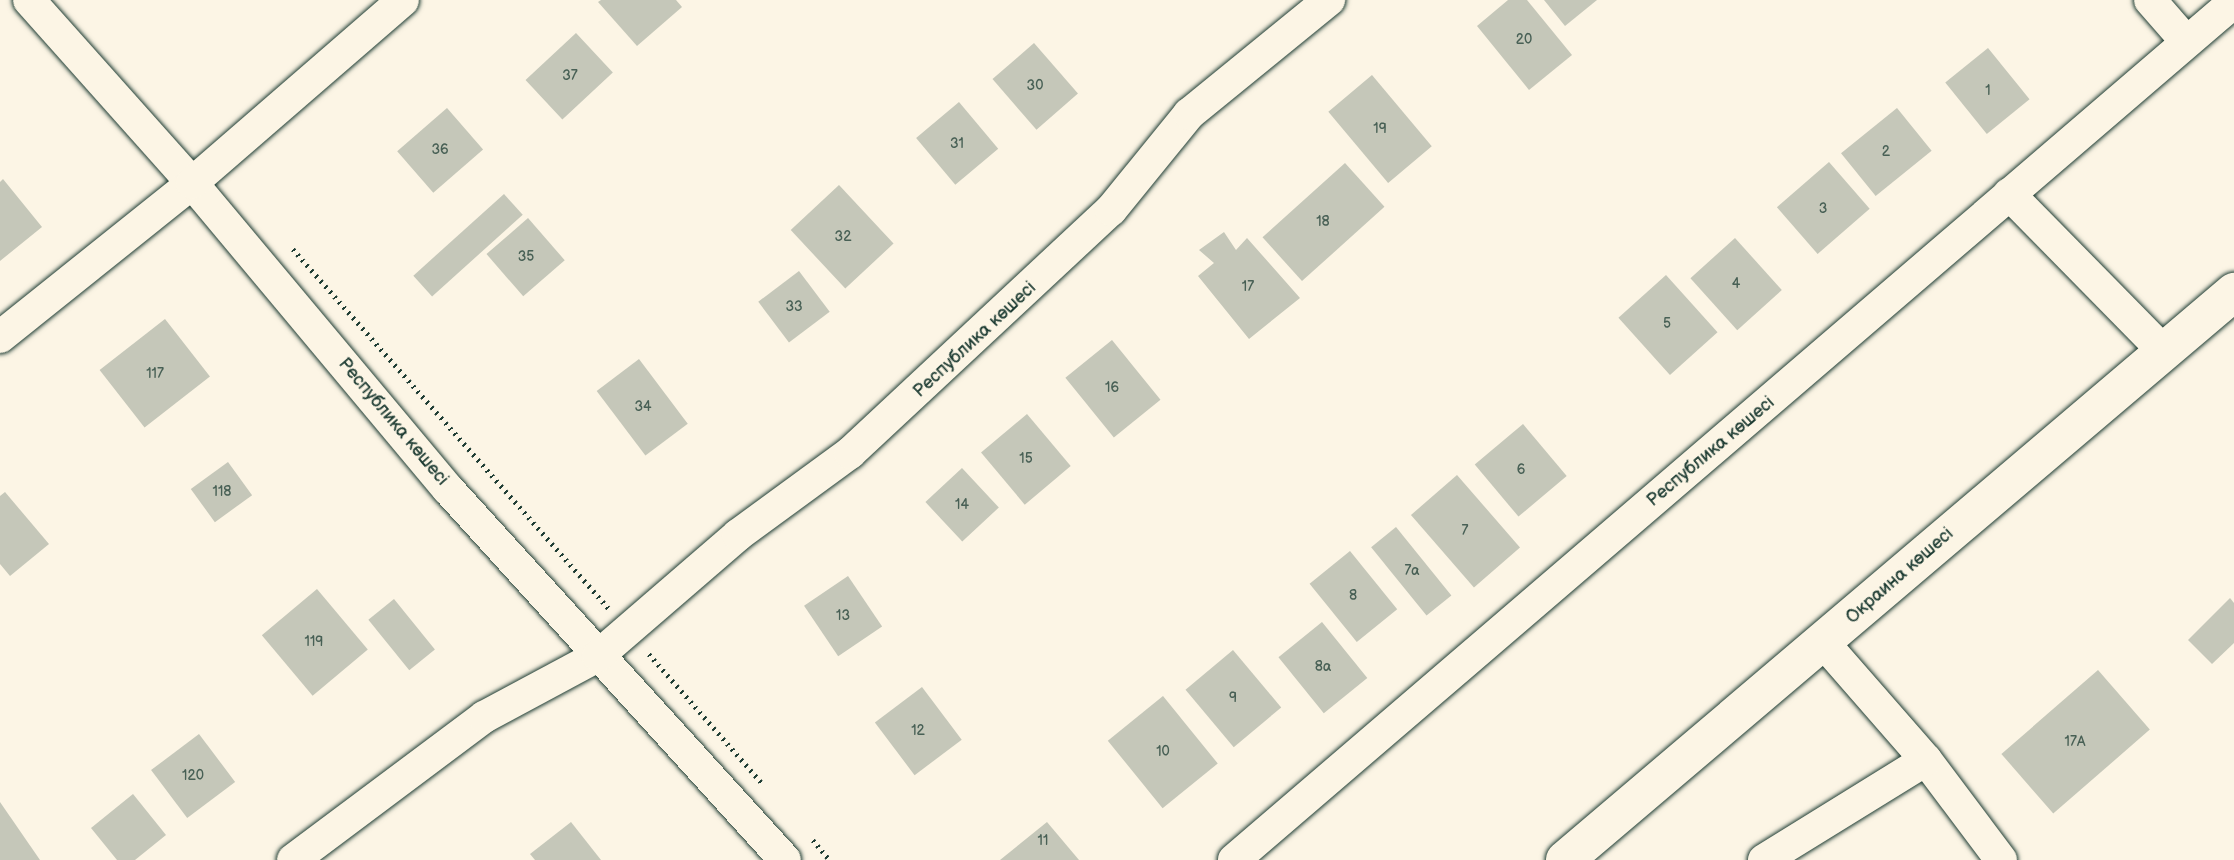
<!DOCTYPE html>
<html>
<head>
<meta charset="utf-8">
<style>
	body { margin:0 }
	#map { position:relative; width:2234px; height:860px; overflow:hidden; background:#fcf5e5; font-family:"Balsamiq Sans",sans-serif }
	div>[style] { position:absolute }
	.building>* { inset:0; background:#c5c7b9; transform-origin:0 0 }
	.path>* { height:4.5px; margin-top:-2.25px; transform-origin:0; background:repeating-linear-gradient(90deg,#1f3d34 0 2px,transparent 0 7px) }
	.roads { filter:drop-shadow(0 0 2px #1f3d34) drop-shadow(0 0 2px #1f3d34) }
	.street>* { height:32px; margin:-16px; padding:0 16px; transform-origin:16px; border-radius:16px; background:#fcf5e5 }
	.secondary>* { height:38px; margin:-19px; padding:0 19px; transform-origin:19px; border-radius:19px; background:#fcf5e5 }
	span { translate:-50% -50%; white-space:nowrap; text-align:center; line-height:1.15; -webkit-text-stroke:7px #fcf5e5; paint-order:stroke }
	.number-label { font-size:14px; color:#486055 }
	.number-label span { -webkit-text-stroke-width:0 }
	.street-label { font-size:18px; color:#1f3d34 }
</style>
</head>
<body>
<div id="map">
	<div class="building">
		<i style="clip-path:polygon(601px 0,676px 0,682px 7px,637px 46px,598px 2px)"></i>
		<i style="clip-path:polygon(1508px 0,1527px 0,1572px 55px,1529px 90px,1477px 26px)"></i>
		<i style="clip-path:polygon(1544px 0,1597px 0,1565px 26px)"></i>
		<i style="left:576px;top:33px;width:54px;height:69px;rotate:47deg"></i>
		<i style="left:1034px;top:43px;width:67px;height:55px;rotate:49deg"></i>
		<i style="left:1988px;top:48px;width:66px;height:55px;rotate:51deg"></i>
		<i style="left:1372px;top:75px;width:93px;height:57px;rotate:50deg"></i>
		<i style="left:959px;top:102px;width:61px;height:56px;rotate:50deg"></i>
		<i style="left:447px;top:108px;width:55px;height:66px;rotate:49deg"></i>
		<i style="left:1897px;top:108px;width:55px;height:72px;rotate:51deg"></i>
		<i style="left:1829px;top:162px;width:62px;height:69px;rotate:49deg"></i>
		<i style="left:1345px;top:163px;width:59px;height:111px;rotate:48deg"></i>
		<i style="clip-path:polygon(3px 179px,42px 227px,0 261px,0 182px)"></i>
		<i style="left:839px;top:185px;width:80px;height:66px;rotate:47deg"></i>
		<i style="left:504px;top:194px;width:28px;height:122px;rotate:48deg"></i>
		<i style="left:528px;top:218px;width:56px;height:55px;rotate:49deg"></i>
		<i style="clip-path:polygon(1224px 232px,1236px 250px,1247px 238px,1300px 298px,1249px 339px,1198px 276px,1214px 263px,1199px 250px)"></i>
		<i style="left:1735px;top:238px;width:70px;height:60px;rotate:48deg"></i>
		<i style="left:799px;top:271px;width:51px;height:51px;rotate:53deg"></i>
		<i style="left:1666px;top:275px;width:77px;height:64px;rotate:48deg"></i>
		<i style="left:165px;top:319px;width:73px;height:83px;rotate:52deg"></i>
		<i style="left:1112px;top:340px;width:77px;height:60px;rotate:51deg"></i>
		<i style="left:639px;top:359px;width:81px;height:53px;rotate:53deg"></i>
		<i style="left:1027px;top:414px;width:68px;height:60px;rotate:50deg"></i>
		<i style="left:1523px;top:424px;width:68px;height:63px;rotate:50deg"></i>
		<i style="left:228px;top:462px;width:41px;height:46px;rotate:54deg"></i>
		<i style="left:962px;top:468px;width:54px;height:50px;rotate:47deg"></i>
		<i style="left:1457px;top:475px;width:96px;height:61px;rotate:49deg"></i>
		<i style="clip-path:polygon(5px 492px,49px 544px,10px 576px,0 564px,0 496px)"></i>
		<i style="left:1396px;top:527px;width:88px;height:32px;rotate:51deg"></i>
		<i style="left:1350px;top:551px;width:75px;height:52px;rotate:51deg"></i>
		<i style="left:848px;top:576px;width:61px;height:53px;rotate:56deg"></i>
		<i style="left:317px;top:589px;width:79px;height:72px;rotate:50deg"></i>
		<i style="clip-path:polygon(2230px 598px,2234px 603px,2234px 643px,2212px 664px,2188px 640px)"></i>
		<i style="left:394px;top:599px;width:65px;height:33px;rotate:51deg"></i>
		<i style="left:1322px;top:622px;width:72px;height:56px;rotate:51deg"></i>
		<i style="left:1233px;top:650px;width:75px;height:62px;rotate:50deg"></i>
		<i style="left:2098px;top:670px;width:79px;height:128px;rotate:49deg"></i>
		<i style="left:922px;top:687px;width:66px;height:59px;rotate:53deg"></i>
		<i style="left:1163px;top:696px;width:87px;height:71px;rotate:51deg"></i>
		<i style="left:199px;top:734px;width:60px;height:60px;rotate:53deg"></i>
		<i style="clip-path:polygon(133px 794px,166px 835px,135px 860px,117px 860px,91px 828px)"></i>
		<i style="clip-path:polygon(0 802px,40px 860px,0 860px)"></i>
		<i style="clip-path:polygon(571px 822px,601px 860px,535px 860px,530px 854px)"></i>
		<i style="clip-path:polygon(1047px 822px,1079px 860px,1000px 860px)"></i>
	</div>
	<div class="path">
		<i style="left:293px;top:249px;width:478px;rotate:48.7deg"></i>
		<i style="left:649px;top:654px;width:173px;rotate:48.8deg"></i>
		<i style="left:813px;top:840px;width:26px;rotate:50deg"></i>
	</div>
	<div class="roads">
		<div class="street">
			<i style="left:29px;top:0;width:245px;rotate:48.3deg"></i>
			<i style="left:192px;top:183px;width:399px;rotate:50.1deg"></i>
			<i style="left:448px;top:489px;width:501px;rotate:47.75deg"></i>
			<i style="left:2150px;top:0;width:53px;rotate:48.8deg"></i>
			<i style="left:2009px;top:194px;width:221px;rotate:45.5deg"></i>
			<i style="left:0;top:337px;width:246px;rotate:-38.7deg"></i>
			<i style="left:192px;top:183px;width:279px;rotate:-40.9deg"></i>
			<i style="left:1926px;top:760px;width:125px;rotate:53.1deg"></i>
			<i style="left:293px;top:860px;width:239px;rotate:-36.8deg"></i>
			<i style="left:484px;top:717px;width:129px;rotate:-28.2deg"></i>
			<i style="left:598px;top:656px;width:185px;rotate:-40.8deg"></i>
			<i style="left:738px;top:535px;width:139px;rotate:-36.2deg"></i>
			<i style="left:850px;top:453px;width:357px;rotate:-43deg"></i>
			<i style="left:1111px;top:210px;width:124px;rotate:-50.9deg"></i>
			<i style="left:1189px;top:114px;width:181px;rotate:-39.2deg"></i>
			<i style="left:1234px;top:860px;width:1318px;rotate:-40.63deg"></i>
			<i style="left:1764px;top:860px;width:190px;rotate:-31.7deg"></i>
			<i style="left:1926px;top:760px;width:157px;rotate:-131.1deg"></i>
		</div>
		<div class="secondary">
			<i style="left:1565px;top:860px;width:878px;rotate:-40.33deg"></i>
		</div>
	</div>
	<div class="number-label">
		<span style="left:1524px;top:40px">20</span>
		<span style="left:570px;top:76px">37</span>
		<span style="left:1035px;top:86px">30</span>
		<span style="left:1988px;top:91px">1</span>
		<span style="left:1380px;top:129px">19</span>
		<span style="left:957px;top:144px">31</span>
		<span style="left:440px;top:150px">36</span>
		<span style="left:1886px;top:152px">2</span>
		<span style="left:1823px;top:209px">3</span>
		<span style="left:1323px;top:222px">18</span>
		<span style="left:843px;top:237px">32</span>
		<span style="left:526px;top:257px">35</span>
		<span style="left:1736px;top:284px">4</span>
		<span style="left:1248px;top:287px">17</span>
		<span style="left:794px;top:307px">33</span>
		<span style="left:1667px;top:324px">5</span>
		<span style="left:155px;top:374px">117</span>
		<span style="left:1112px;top:388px">16</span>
		<span style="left:643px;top:407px">34</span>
		<span style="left:1026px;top:459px">15</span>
		<span style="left:1521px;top:470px">6</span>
		<span style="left:222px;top:492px">118</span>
		<span style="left:962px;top:505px">14</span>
		<span style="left:1465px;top:531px">7</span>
		<span style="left:1412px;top:571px">7а</span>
		<span style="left:1353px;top:596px">8</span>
		<span style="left:843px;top:616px">13</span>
		<span style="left:314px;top:642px">119</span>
		<span style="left:1323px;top:667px">8а</span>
		<span style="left:1233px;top:698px">9</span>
		<span style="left:918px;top:731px">12</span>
		<span style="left:2075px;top:742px">17А</span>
		<span style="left:1163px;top:752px">10</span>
		<span style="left:193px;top:776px">120</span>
		<span style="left:1043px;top:841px">11</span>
	</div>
	<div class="street-label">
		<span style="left:975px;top:340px;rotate:-43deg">Республика көшесі</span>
		<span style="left:393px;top:422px;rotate:50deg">Республика көшесі</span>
		<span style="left:1711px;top:452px;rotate:-40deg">Республика көшесі</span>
		<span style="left:1900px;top:576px;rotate:-41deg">Окраина көшесі</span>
	</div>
</div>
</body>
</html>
